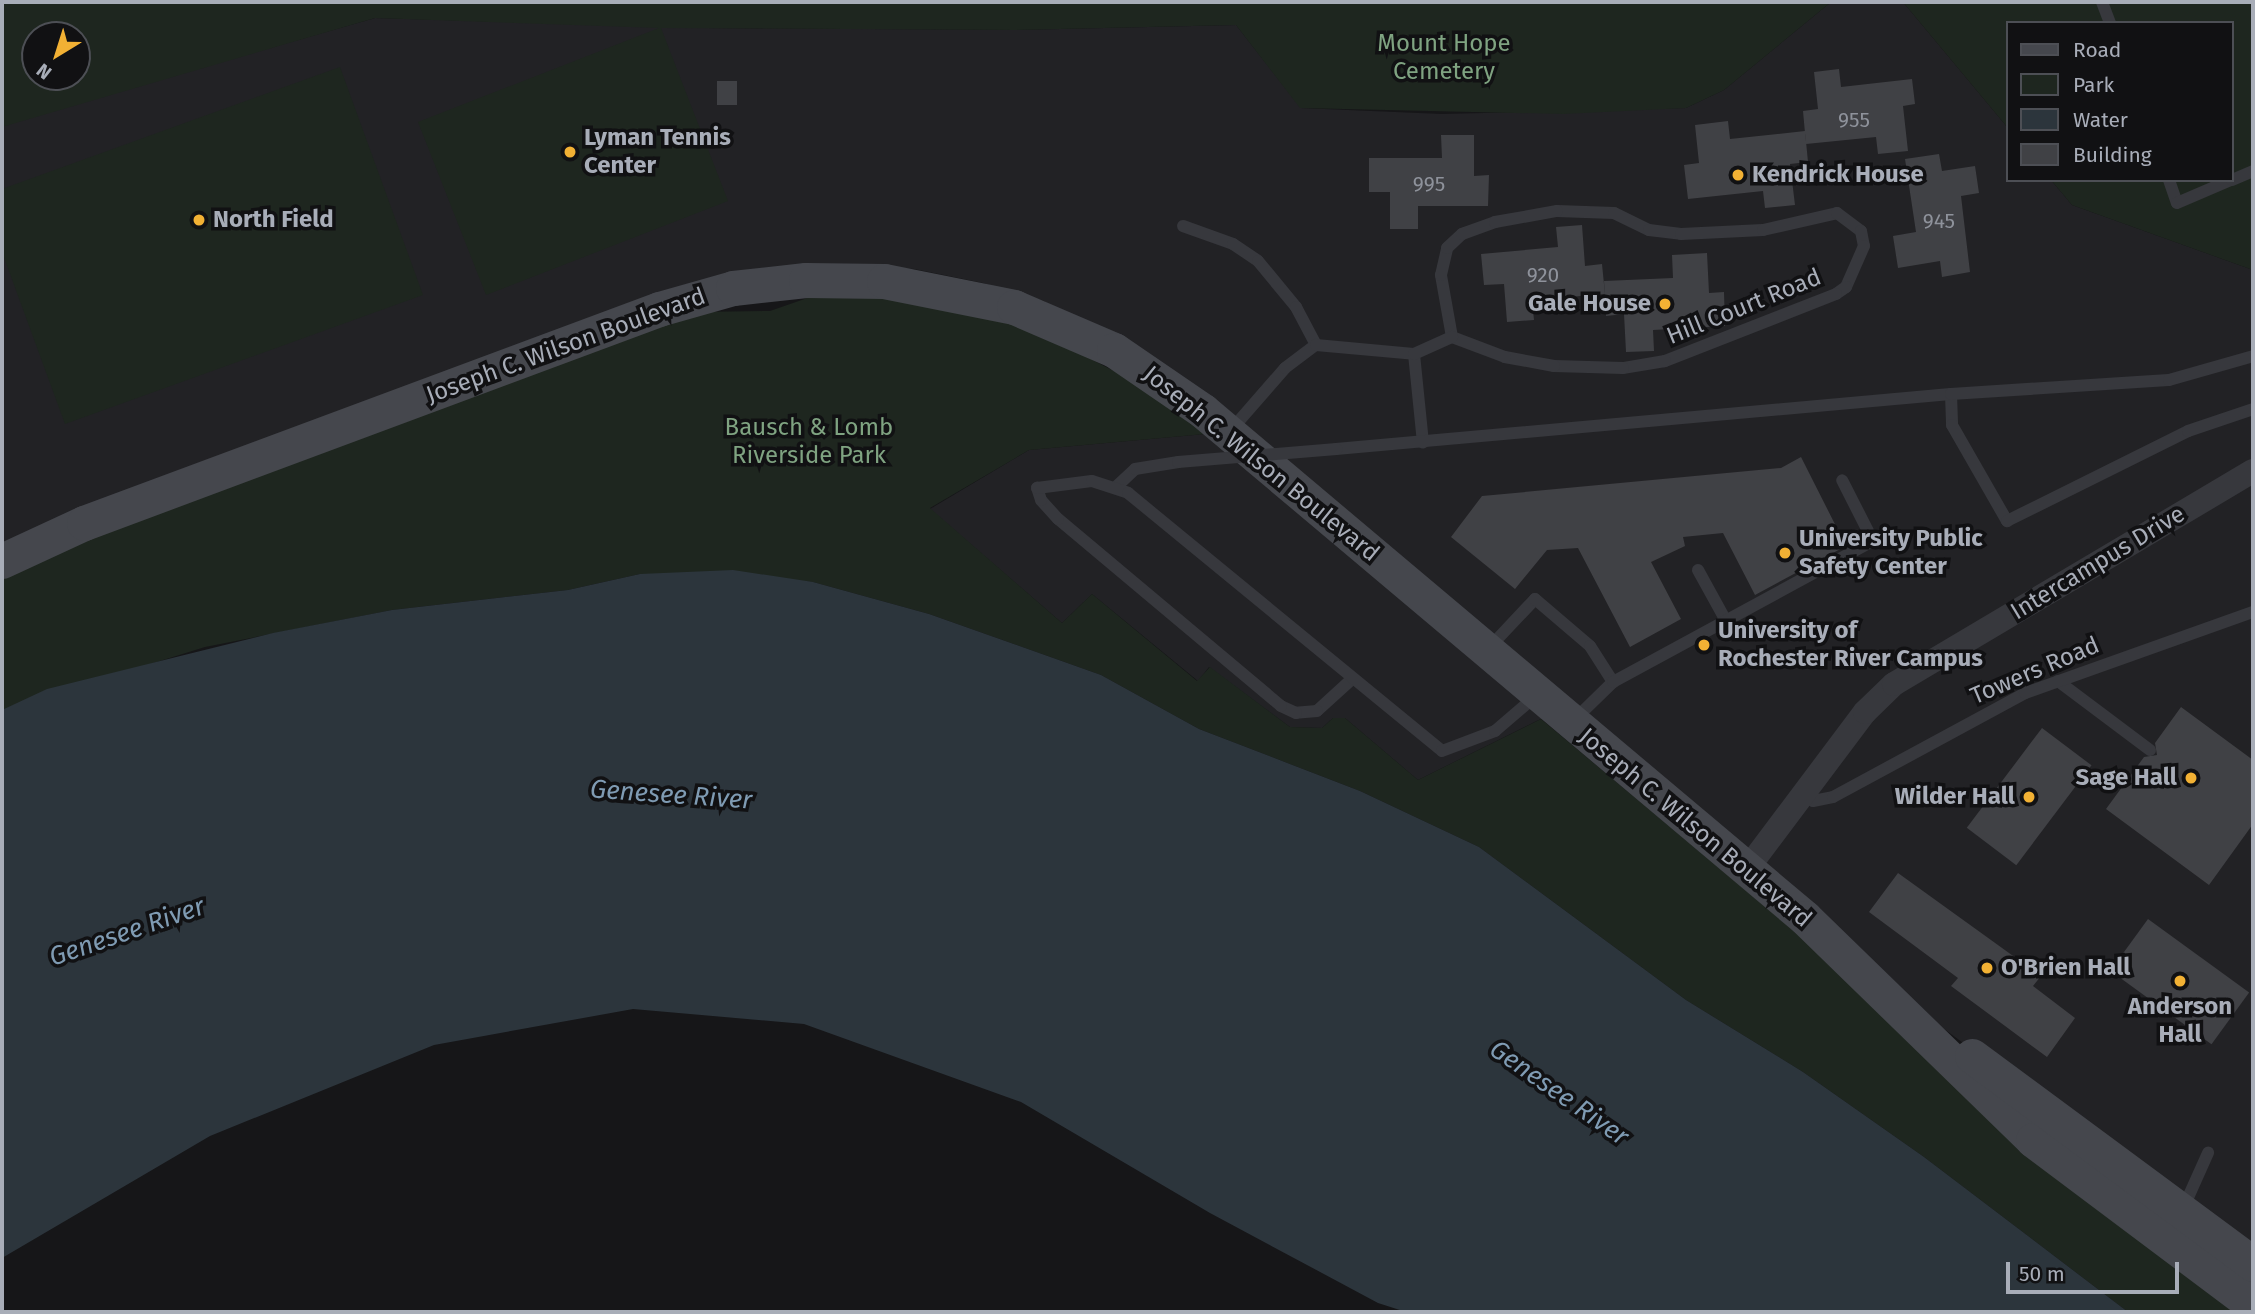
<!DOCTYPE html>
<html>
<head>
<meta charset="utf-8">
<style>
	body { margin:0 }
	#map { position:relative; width:2255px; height:1314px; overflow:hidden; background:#161618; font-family:"Fira Sans",sans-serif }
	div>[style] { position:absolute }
	.built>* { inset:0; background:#222225 }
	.green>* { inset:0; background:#1e261f }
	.water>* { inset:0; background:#2c353c }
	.building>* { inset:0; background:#404145; transform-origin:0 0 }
	.lane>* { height:12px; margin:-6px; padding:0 6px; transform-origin:6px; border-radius:6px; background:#37383d }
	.street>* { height:24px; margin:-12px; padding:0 12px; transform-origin:12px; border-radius:12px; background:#37383d }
	.secondary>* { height:35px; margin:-17.5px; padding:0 17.5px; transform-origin:17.5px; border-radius:17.5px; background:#45474d }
	.lane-bridge>* { height:12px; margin:-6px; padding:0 6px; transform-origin:6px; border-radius:6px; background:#37383d }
	.dots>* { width:19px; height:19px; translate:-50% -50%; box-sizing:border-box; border:4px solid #111113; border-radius:50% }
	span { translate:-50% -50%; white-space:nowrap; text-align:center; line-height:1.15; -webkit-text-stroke:7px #111113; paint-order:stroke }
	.number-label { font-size:21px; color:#8e929b }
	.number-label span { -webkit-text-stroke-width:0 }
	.park-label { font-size:24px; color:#7fa381 }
	.poi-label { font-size:24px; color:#a8adb8; font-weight:700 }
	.left { translate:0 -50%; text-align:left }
	.right { translate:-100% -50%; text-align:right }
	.street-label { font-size:24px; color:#a8adb8 }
	.water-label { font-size:26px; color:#7f9bb3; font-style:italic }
	.frame { position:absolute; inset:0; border:4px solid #a8adb8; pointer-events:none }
	.legend { position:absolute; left:2006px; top:21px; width:228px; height:161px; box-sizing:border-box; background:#111113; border:2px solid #4d4f55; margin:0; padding:9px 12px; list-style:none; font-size:21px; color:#a8adb8 }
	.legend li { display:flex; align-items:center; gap:14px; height:35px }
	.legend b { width:35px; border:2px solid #4d4f55 }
	.north { position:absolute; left:21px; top:21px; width:70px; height:70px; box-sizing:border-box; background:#111113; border:2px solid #4d4f55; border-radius:50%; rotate:218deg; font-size:19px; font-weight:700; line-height:28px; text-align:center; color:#a8adb8 }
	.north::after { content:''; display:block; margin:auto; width:24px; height:32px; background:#f2b134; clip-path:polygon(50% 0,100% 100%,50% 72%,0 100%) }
	.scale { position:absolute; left:2006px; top:1262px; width:173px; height:32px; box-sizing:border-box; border:4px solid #a8adb8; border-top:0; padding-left:9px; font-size:21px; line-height:24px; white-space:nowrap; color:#a8adb8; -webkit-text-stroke:5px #111113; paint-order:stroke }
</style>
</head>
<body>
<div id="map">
	<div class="built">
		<i style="clip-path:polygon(1831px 2px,1903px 2px,2008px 128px,2008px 180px,2051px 180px,2072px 205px,2253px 270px,2253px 1256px,1936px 1023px,1571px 704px,1418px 780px,1345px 718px,1333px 718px,1322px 728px,1290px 727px,1209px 667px,1198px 681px,1092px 594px,1062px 623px,930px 509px,1029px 450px,1205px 434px,1044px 301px,983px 283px,914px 269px,844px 264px,2px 544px,2px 124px,375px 18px,705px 28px,1015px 30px,1236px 25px,1301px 108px,1442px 114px,1686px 108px,1724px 90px)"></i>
	</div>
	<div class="green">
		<i style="clip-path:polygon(evenodd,2px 2px,1831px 2px,1724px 90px,1686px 108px,1563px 114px,1300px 108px,1236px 25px,1015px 30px,661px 28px,728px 201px,486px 295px,418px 122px,659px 28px,375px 18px,2px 127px,2px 2px,77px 35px,77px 77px,35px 77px,35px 35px,77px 35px)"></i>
		<i style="clip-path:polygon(1903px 2px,2253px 2px,2253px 270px,2072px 205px,2051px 180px,2232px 180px,2232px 23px,2008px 23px,2008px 128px)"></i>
		<i style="clip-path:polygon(340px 67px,423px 295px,65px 424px,2px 252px,2px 189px)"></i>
		<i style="clip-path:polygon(816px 295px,868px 295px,982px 314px,1040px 333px,1145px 387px,1205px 434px,1029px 450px,930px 508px,1062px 623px,1092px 594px,1197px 681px,1210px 667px,1290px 727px,1322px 728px,1333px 718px,1345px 718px,1418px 780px,1541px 719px,2250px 1312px,2128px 1312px,1924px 1157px,1803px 1072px,1686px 1000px,1479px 847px,1360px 791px,1199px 729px,1101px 675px,929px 614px,813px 582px,640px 574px,568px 590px,392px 610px,205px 647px,2px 710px,2px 578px,90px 539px,696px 312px,770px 311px)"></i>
	</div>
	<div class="water">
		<i style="clip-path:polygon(733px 570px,813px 582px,929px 614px,1101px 675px,1199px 729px,1360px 791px,1479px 847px,1686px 1000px,1803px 1072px,1924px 1157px,2128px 1312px,1406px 1312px,1378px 1303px,1210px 1213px,1021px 1102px,804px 1024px,633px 1009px,434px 1045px,210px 1136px,2px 1258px,2px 710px,47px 689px,273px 633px,392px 610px,568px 590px,640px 574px)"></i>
	</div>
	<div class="building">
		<i style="clip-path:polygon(1839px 69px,1841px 87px,1912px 79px,1915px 104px,1903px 106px,1908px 151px,1878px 154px,1876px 137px,1806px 144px,1803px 111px,1818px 109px,1814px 72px)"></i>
		<i style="left:717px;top:81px;width:20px;height:24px"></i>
		<i style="clip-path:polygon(1728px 121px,1730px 139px,1805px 131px,1808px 162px,1790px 164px,1795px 205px,1765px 208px,1763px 191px,1688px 199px,1684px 165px,1699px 163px,1695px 125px)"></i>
		<i style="clip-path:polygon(1441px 135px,1474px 135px,1474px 176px,1489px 175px,1488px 206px,1418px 206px,1418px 229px,1390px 229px,1390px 192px,1369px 192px,1369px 158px,1442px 158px)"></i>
		<i style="clip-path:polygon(1939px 154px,1942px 171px,1975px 166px,1979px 193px,1961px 196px,1970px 272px,1942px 277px,1940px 261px,1898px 268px,1893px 236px,1916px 232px,1905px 159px)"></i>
		<i style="clip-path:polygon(1582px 225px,1585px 266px,1602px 264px,1605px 294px,1532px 300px,1534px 320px,1507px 322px,1504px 284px,1484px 285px,1481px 254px,1558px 247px,1556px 227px)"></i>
		<i style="clip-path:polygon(1707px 253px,1709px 293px,1724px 292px,1725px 326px,1653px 330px,1654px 351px,1626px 352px,1624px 314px,1606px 316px,1604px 281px,1673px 278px,1672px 255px)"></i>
		<i style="clip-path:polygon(1801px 457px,1846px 546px,1755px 595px,1723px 533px,1683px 537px,1685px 546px,1651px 562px,1681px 619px,1630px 647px,1578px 548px,1547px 550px,1515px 589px,1451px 537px,1482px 496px,1781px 468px)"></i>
		<i style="clip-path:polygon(2181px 707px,2253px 760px,2253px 824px,2209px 885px,2106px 809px,2144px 757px,2157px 755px,2155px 743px)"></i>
		<i style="left:2042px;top:728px;width:62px;height:125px;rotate:37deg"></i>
		<i style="clip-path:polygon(1898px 873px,2041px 976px,2033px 986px,2075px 1018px,2047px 1057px,1951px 986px,1958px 978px,1869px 912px)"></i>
		<i style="left:2148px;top:919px;width:125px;height:64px;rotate:36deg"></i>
	</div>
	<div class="lane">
		<i style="left:2102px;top:2px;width:22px;rotate:69deg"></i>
		<i style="left:2169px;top:180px;width:24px;rotate:71deg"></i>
		<i style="left:2177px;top:203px;width:59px;rotate:-23.1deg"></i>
		<i style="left:2232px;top:180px;width:23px;rotate:-23deg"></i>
		<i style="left:1557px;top:211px;width:57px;rotate:2deg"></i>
		<i style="left:1614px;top:213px;width:39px;rotate:26deg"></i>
		<i style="left:1649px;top:230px;width:32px;rotate:7deg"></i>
		<i style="left:1681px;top:234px;width:82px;rotate:-2.8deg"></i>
		<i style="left:1763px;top:230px;width:76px;rotate:-12.9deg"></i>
		<i style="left:1837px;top:213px;width:30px;rotate:37deg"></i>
		<i style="left:1861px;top:231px;width:15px;rotate:79deg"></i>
		<i style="left:1864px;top:246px;width:45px;rotate:113.7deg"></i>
		<i style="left:1846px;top:287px;width:12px;rotate:145deg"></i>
		<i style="left:1836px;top:294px;width:184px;rotate:158.6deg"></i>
		<i style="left:1665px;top:361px;width:43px;rotate:170.5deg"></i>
		<i style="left:1623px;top:368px;width:69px;rotate:-178.3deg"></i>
		<i style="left:1554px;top:366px;width:50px;rotate:-169.6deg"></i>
		<i style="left:1505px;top:357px;width:57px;rotate:-159.3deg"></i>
		<i style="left:1452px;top:337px;width:63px;rotate:-100.1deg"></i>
		<i style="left:1441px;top:275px;width:28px;rotate:-77deg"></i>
		<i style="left:1447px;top:248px;width:21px;rotate:-43deg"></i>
		<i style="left:1462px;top:234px;width:35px;rotate:-20deg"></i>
		<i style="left:1495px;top:222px;width:63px;rotate:-10.1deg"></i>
		<i style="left:1183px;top:226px;width:53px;rotate:19.8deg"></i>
		<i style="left:1233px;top:244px;width:30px;rotate:34deg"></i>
		<i style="left:1258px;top:261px;width:60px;rotate:50.4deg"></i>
		<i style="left:1296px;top:307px;width:43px;rotate:62.2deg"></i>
		<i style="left:1414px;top:354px;width:89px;rotate:84.2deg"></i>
		<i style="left:1951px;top:394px;width:31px;rotate:88deg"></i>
		<i style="left:1952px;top:425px;width:111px;rotate:60.2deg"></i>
		<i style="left:2007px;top:521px;width:202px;rotate:-26.4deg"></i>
		<i style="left:2188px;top:431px;width:69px;rotate:-18.7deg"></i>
		<i style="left:1231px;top:430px;width:82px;rotate:-48.9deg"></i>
		<i style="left:1285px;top:368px;width:39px;rotate:-37deg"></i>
		<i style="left:1316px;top:345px;width:98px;rotate:5.2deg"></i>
		<i style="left:1414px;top:354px;width:42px;rotate:-24.1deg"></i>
		<i style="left:1336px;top:449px;width:617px;rotate:-5.11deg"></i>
		<i style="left:1951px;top:394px;width:218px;rotate:-3.7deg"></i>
		<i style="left:2169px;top:380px;width:87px;rotate:-15.9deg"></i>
		<i style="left:1117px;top:486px;width:25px;rotate:-43deg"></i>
		<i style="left:1135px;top:469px;width:44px;rotate:-9.2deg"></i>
		<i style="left:1698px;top:570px;width:56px;rotate:61.1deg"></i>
		<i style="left:1487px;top:650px;width:70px;rotate:-46.7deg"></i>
		<i style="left:1535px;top:599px;width:72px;rotate:40.5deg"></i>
		<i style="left:1590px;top:646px;width:43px;rotate:57.4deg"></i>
		<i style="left:1352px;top:679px;width:47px;rotate:137.6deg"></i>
		<i style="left:1317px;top:711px;width:21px;rotate:175deg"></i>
		<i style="left:1296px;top:713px;width:17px;rotate:-155deg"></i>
		<i style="left:1281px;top:706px;width:291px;rotate:-140deg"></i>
		<i style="left:1058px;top:519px;width:25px;rotate:-132deg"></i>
		<i style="left:1041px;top:500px;width:13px;rotate:-108deg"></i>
		<i style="left:1037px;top:488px;width:55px;rotate:-7.3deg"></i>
		<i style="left:1092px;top:481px;width:38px;rotate:18deg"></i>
		<i style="left:1128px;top:493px;width:406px;rotate:39.4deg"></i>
		<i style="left:1442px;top:751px;width:57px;rotate:-20.7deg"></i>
		<i style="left:1495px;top:731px;width:55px;rotate:-40.6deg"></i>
		<i style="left:2058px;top:681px;width:115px;rotate:36.9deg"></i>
		<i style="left:1573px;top:721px;width:56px;rotate:-44.3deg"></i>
		<i style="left:1613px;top:682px;width:296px;rotate:-28.5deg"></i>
		<i style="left:1873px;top:541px;width:68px;rotate:-116.9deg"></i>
		<i style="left:1805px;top:796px;width:9px;rotate:32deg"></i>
		<i style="left:1813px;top:801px;width:20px;rotate:-11deg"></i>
		<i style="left:1833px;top:797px;width:218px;rotate:-28.4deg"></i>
		<i style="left:2025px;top:693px;width:242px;rotate:-19.6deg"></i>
		<i style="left:2182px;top:1211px;width:64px;rotate:-65.9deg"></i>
	</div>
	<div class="street">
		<i style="left:1747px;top:869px;width:196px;rotate:-53.1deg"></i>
		<i style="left:1865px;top:712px;width:40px;rotate:-44deg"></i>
		<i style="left:1894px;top:684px;width:417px;rotate:-30.7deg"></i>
	</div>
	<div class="secondary">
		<i style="left:2px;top:561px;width:90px;rotate:-24.9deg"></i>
		<i style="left:84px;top:523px;width:614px;rotate:-20.41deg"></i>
		<i style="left:659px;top:309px;width:77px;rotate:-15.8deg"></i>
		<i style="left:733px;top:288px;width:73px;rotate:-6.3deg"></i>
		<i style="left:806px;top:280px;width:78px;rotate:0.7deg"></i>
		<i style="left:884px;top:281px;width:133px;rotate:11.3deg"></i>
		<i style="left:1014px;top:307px;width:109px;rotate:23.3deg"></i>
		<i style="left:1114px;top:350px;width:108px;rotate:34.4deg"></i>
		<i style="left:1203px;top:411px;width:787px;rotate:40.1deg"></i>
		<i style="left:1805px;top:918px;width:318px;rotate:44.2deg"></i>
		<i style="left:2033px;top:1140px;width:275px;rotate:36.9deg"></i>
		<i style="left:1972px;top:1056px;width:350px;rotate:36.5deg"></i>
	</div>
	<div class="lane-bridge">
		<i style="left:1178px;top:462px;width:159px;rotate:-4.7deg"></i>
	</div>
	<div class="dots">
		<i style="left:570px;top:152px;background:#f2b134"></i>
		<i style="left:1738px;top:175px;background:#f2b134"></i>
		<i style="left:199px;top:220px;background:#f2b134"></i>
		<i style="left:1665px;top:304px;background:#f2b134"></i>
		<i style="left:1785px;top:553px;background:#f2b134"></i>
		<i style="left:1704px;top:645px;background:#f2b134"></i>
		<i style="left:2191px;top:778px;background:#f2b134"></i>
		<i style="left:2029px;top:797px;background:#f2b134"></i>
		<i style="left:1987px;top:968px;background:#f2b134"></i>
		<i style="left:2180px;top:981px;background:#f2b134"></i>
	</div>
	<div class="number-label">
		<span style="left:1854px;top:120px">955</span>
		<span style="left:1429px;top:184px">995</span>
		<span style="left:1939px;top:221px">945</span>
		<span style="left:1543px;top:275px">920</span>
	</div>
	<div class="park-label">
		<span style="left:1444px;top:58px">Mount Hope<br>Cemetery</span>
		<span style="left:809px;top:442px">Bausch &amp; Lomb<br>Riverside Park</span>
	</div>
	<div class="poi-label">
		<span class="left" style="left:584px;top:152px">Lyman Tennis<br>Center</span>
		<span class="left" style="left:1752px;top:175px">Kendrick House</span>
		<span class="left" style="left:213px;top:220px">North Field</span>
		<span class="right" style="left:1651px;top:304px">Gale House</span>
		<span class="left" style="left:1799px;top:553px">University Public<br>Safety Center</span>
		<span class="left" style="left:1718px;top:645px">University of<br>Rochester River Campus</span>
		<span class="right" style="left:2177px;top:778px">Sage Hall</span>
		<span class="right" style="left:2015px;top:797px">Wilder Hall</span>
		<span class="left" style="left:2001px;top:968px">O'Brien Hall</span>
		<span style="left:2180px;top:1021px">Anderson<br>Hall</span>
	</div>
	<div class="street-label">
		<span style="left:1744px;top:307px;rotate:-22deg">Hill Court Road</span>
		<span style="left:566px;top:346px;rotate:-20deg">Joseph C. Wilson Boulevard</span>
		<span style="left:1261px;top:464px;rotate:39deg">Joseph C. Wilson Boulevard</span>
		<span style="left:2098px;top:563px;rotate:-31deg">Intercampus Drive</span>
		<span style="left:2035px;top:671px;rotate:-23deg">Towers Road</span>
		<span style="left:1695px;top:828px;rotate:40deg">Joseph C. Wilson Boulevard</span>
	</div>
	<div class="water-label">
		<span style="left:671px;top:795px;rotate:4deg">Genesee River</span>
		<span style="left:127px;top:932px;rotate:-19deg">Genesee River</span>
		<span style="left:1559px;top:1093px;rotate:35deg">Genesee River</span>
	</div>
	<div class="frame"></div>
	<ul class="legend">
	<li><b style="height:9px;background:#45474d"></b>Road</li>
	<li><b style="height:19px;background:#1e261f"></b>Park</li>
	<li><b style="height:19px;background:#2c353c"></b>Water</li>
	<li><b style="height:19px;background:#404145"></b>Building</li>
	</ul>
	<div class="north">N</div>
	<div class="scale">50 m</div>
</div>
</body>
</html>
